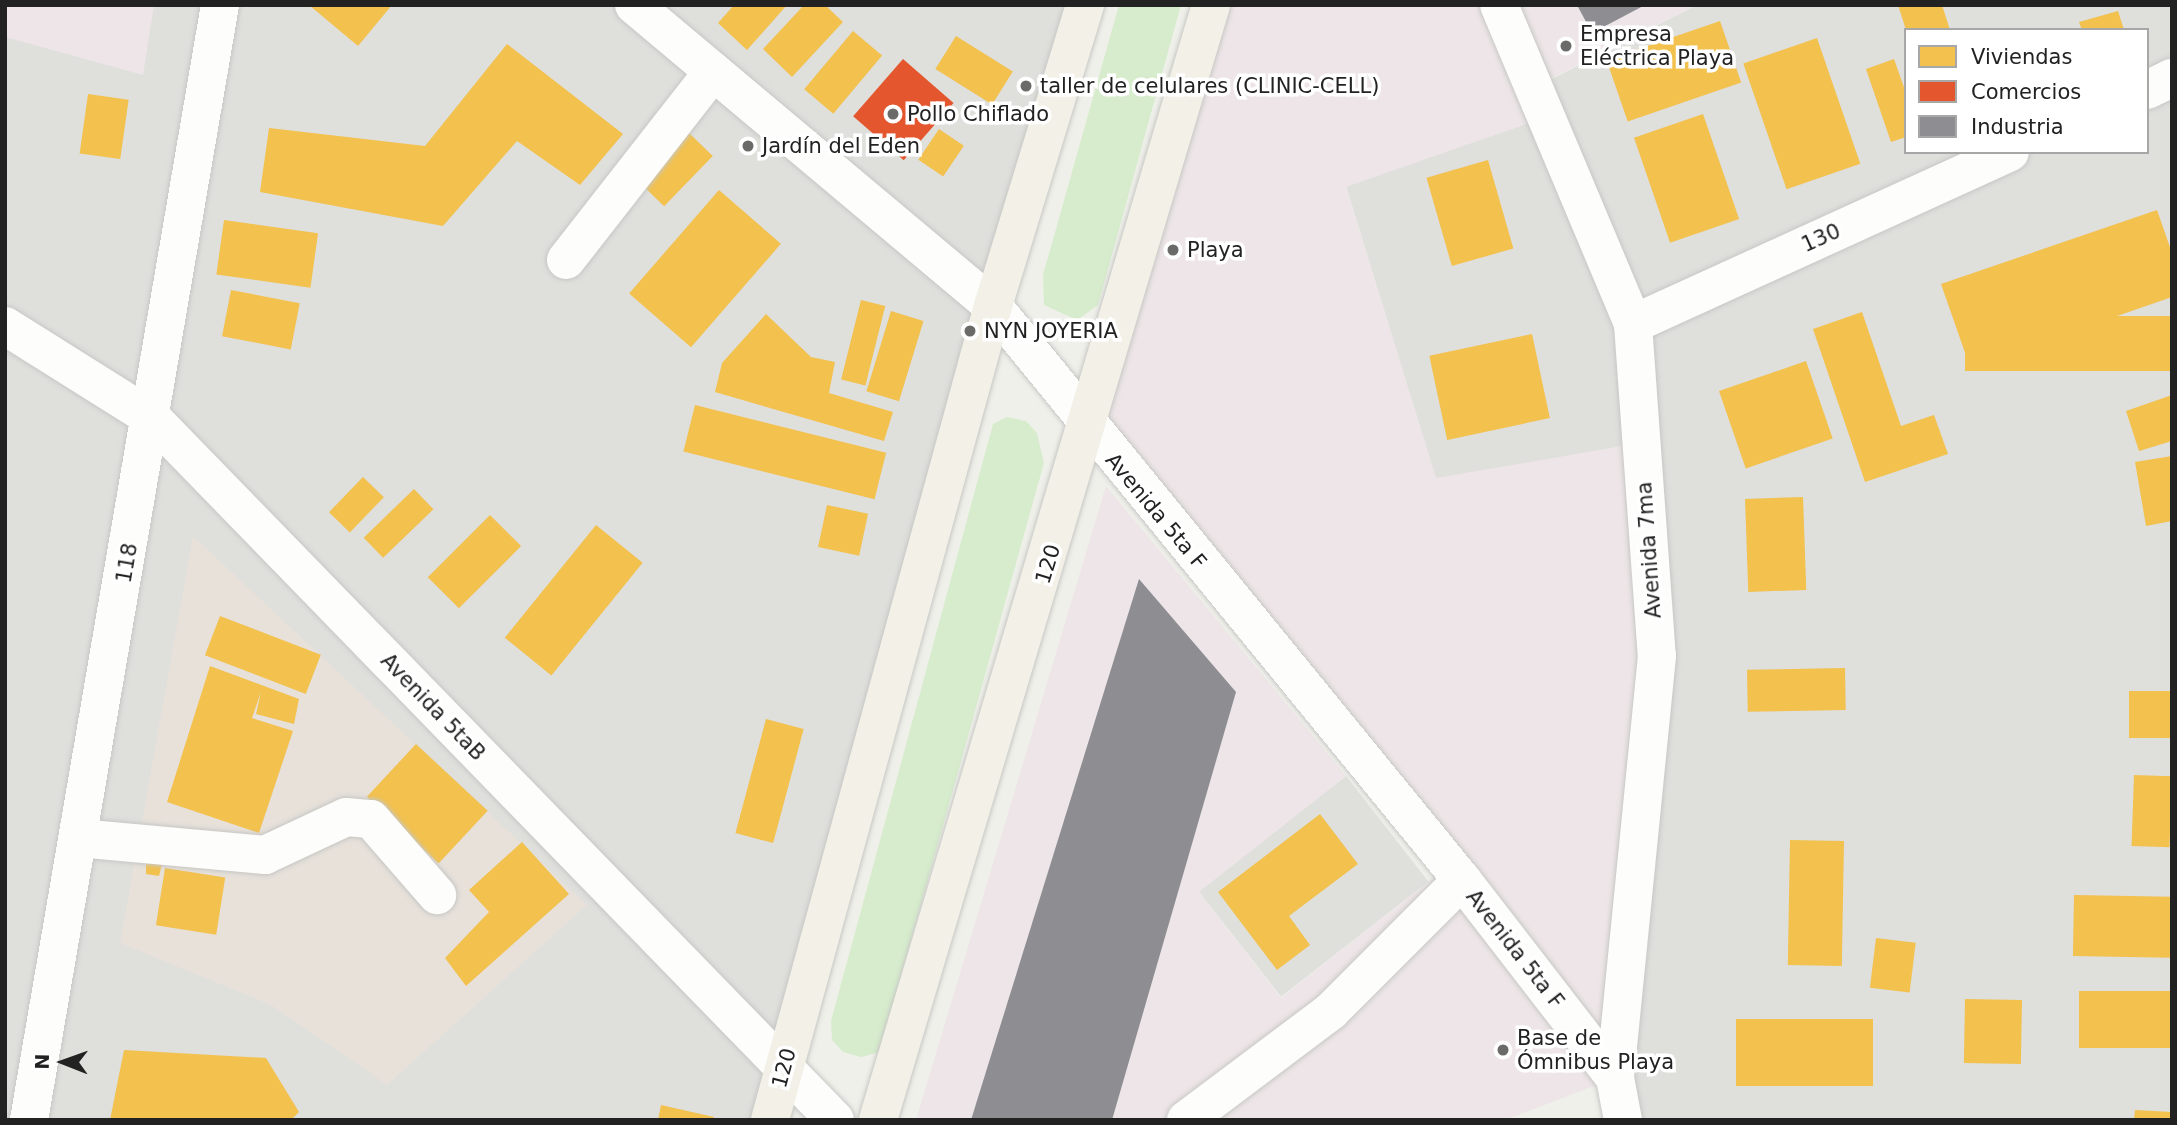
<!DOCTYPE html>
<html>
<head>
<meta charset="utf-8">
<style>
	body { margin:0 }
	#map { position:relative; width:2177px; height:1125px; overflow:hidden; background:#f0f0eb; font-family:"DejaVu Sans",sans-serif }
	div>[style] { position:absolute }
	.residential>* { inset:0; background:#dfdfdc; transform-origin:0 0 }
	.industrial>* { inset:0; background:#ede5e7 }
	.military>* { inset:0; background:#e7e1da }
	.grass>* { inset:0; background:#d6eccc }
	.homes>* { inset:0; background:#f2c14e; transform-origin:0 0 }
	.shops>* { inset:0; background:#e4572e; transform-origin:0 0 }
	.industry>* { inset:0; background:#8d8d92 }
	.roads { filter:drop-shadow(0 0 2px #c7c7c5) drop-shadow(0 0 2px #c7c7c5) }
	.minor>* { height:38px; margin:-19px; padding:0 19px; transform-origin:19px; border-radius:19px; background:#fdfdfc }
	.major>* { height:38px; margin:-19px; padding:0 19px; transform-origin:19px; border-radius:19px; background:#f2f0e7 }
	.dots>* { width:19px; height:19px; translate:-50% -50%; box-sizing:border-box; border:4px solid #fff; border-radius:50% }
	span { translate:-50% -50%; white-space:nowrap; text-align:center; line-height:1.15; -webkit-text-stroke:7px #fff; paint-order:stroke }
	.poi-label { font-size:21px; color:#222 }
	.left { translate:0 -50%; text-align:left }
	.street-label { font-size:21px; color:#222 }
	.frame { position:absolute; inset:0; border:7px solid #222; pointer-events:none }
	.legend { position:absolute; left:1904px; top:28px; width:245px; height:126px; box-sizing:border-box; background:#fff; border:2px solid #a7a7a7; margin:0; padding:9px 12px; list-style:none; font-size:21px; color:#222 }
	.legend li { display:flex; align-items:center; gap:14px; height:35px }
	.legend b { width:35px; border:2px solid #a7a7a7 }
	.north { position:absolute; left:28px; top:1027px; width:70px; height:70px; -webkit-text-stroke:5px #fff; paint-order:stroke; rotate:271deg; font-size:19px; font-weight:700; line-height:28px; text-align:center; color:#222 }
	.north::after { content:''; display:block; margin:auto; width:24px; height:32px; background:#222; clip-path:polygon(50% 0,100% 100%,50% 72%,0 100%) }
</style>
</head>
<body>
<div id="map">
	<div class="residential">
		<i style="clip-path:polygon(5px 5px,1085px 5px,770px 1120px,5px 1120px)"></i>
		<i style="clip-path:polygon(evenodd,1697px 5px,2172px 5px,2172px 1120px,1623px 1120px,1640px 443px,1436px 479px,1346px 186px,1546px 117px,1534px 88px,1697px 5px,1906px 30px,2147px 30px,2147px 152px,1906px 152px,1906px 30px)"></i>
		<i style="left:1346px;top:776px;width:134px;height:187px;rotate:52deg"></i>
	</div>
	<div class="industrial">
		<i style="clip-path:polygon(5px 5px,154px 5px,143px 75px,5px 37px)"></i>
		<i style="clip-path:polygon(1213px 5px,1697px 5px,1534px 87px,1546px 117px,1346px 187px,1436px 478px,1641px 443px,1657px 656px,1615px 1078px,1505px 1120px,916px 1120px,1106px 486px,1346px 776px,1199px 892px,1281px 998px,1428px 882px,1465px 861px,1089px 430px)"></i>
	</div>
	<div class="military">
		<i style="clip-path:polygon(193px 536px,587px 905px,387px 1085px,271px 1005px,120px 943px)"></i>
	</div>
	<div class="grass">
		<i style="clip-path:polygon(1119px 5px,1181px 5px,1098px 305px,1077px 320px,1044px 305px,1043px 275px)"></i>
		<i style="clip-path:polygon(1007px 417px,1026px 421px,1037px 433px,1044px 463px,880px 1052px,861px 1057px,843px 1052px,832px 1040px,831px 1021px,993px 424px)"></i>
	</div>
	<div class="homes">
		<i style="clip-path:polygon(309px 5px,392px 5px,358px 46px)"></i>
		<i style="clip-path:polygon(734px 5px,787px 5px,747px 50px,718px 23px)"></i>
		<i style="clip-path:polygon(804px 5px,825px 5px,843px 22px,792px 77px,763px 49px)"></i>
		<i style="clip-path:polygon(1898px 5px,1942px 5px,1950px 30px,1906px 30px)"></i>
		<i style="clip-path:polygon(2118px 11px,2124px 30px,2082px 30px,2079px 22px)"></i>
		<i style="left:1720px;top:21px;width:65px;height:120px;rotate:71deg"></i>
		<i style="left:853px;top:31px;width:38px;height:76px;rotate:40deg"></i>
		<i style="left:956px;top:36px;width:67px;height:39px;rotate:32deg"></i>
		<i style="left:1817px;top:38px;width:133px;height:78px;rotate:71deg"></i>
		<i style="clip-path:polygon(507px 44px,623px 134px,580px 185px,517px 141px,443px 226px,260px 192px,269px 128px,425px 146px)"></i>
		<i style="clip-path:polygon(1894px 59px,1906px 93px,1906px 137px,1891px 142px,1866px 69px)"></i>
		<i style="left:88px;top:94px;width:41px;height:60px;rotate:8deg"></i>
		<i style="left:1703px;top:114px;width:111px;height:73px;rotate:71deg"></i>
		<i style="left:939px;top:129px;width:30px;height:37px;rotate:34deg"></i>
		<i style="left:689px;top:133px;width:33px;height:70px;rotate:44deg"></i>
		<i style="left:1488px;top:160px;width:92px;height:64px;rotate:74deg"></i>
		<i style="left:719px;top:190px;width:82px;height:137px;rotate:41deg"></i>
		<i style="clip-path:polygon(2157px 210px,2172px 253px,2172px 297px,1970px 367px,1941px 284px)"></i>
		<i style="left:224px;top:220px;width:95px;height:55px;rotate:8deg"></i>
		<i style="left:231px;top:290px;width:70px;height:47px;rotate:11deg"></i>
		<i style="left:861px;top:300px;width:25px;height:82px;rotate:14deg"></i>
		<i style="left:891px;top:311px;width:34px;height:84px;rotate:17deg"></i>
		<i style="clip-path:polygon(1862px 312px,1901px 426px,1934px 415px,1948px 454px,1865px 482px,1813px 329px)"></i>
		<i style="clip-path:polygon(766px 314px,811px 357px,835px 362px,829px 393px,893px 412px,884px 441px,715px 392px,722px 363px)"></i>
		<i style="left:2172px;top:316px;width:55px;height:207px;rotate:90deg"></i>
		<i style="left:1532px;top:334px;width:86px;height:105px;rotate:78deg"></i>
		<i style="left:1806px;top:361px;width:82px;height:92px;rotate:71deg"></i>
		<i style="clip-path:polygon(2172px 395px,2172px 441px,2139px 451px,2126px 411px)"></i>
		<i style="left:695px;top:405px;width:197px;height:48px;rotate:14deg"></i>
		<i style="clip-path:polygon(2172px 456px,2172px 521px,2146px 526px,2135px 462px)"></i>
		<i style="left:363px;top:477px;width:29px;height:49px;rotate:44deg"></i>
		<i style="left:414px;top:489px;width:28px;height:70px;rotate:46deg"></i>
		<i style="left:1803px;top:497px;width:93px;height:58px;rotate:88deg"></i>
		<i style="left:827px;top:505px;width:42px;height:43px;rotate:12deg"></i>
		<i style="left:490px;top:515px;width:44px;height:88px;rotate:45deg"></i>
		<i style="left:596px;top:525px;width:60px;height:145px;rotate:39deg"></i>
		<i style="left:220px;top:616px;width:108px;height:42px;rotate:21deg"></i>
		<i style="clip-path:polygon(210px 666px,299px 699px,294px 724px,256px 714px,261px 692px,252px 718px,293px 731px,259px 833px,167px 802px)"></i>
		<i style="left:1845px;top:668px;width:42px;height:98px;rotate:89deg"></i>
		<i style="left:2172px;top:691px;width:47px;height:43px;rotate:90deg"></i>
		<i style="left:766px;top:719px;width:39px;height:118px;rotate:15deg"></i>
		<i style="left:416px;top:744px;width:98px;height:72px;rotate:43deg"></i>
		<i style="left:2134px;top:775px;width:38px;height:71px;rotate:2deg"></i>
		<i style="clip-path:polygon(1320px 814px,1358px 864px,1289px 916px,1310px 945px,1277px 970px,1218px 892px)"></i>
		<i style="left:1790px;top:840px;width:54px;height:125px;rotate:1deg"></i>
		<i style="clip-path:polygon(522px 842px,569px 894px,466px 986px,445px 958px,489px 912px,469px 890px)"></i>
		<i style="clip-path:polygon(146px 862px,162px 864px,159px 876px,146px 874px)"></i>
		<i style="left:165px;top:868px;width:61px;height:58px;rotate:9deg"></i>
		<i style="left:2074px;top:895px;width:98px;height:61px;rotate:1deg"></i>
		<i style="left:1876px;top:938px;width:40px;height:50px;rotate:7deg"></i>
		<i style="left:2079px;top:991px;width:93px;height:57px"></i>
		<i style="left:1965px;top:999px;width:57px;height:64px;rotate:1deg"></i>
		<i style="left:1736px;top:1019px;width:137px;height:67px"></i>
		<i style="clip-path:polygon(124px 1050px,266px 1058px,299px 1112px,291px 1120px,110px 1120px)"></i>
		<i style="clip-path:polygon(661px 1105px,714px 1117px,713px 1120px,658px 1120px)"></i>
		<i style="clip-path:polygon(2135px 1110px,2172px 1112px,2172px 1120px,2134px 1120px)"></i>
	</div>
	<div class="shops">
		<i style="left:903px;top:59px;width:67px;height:76px;rotate:41deg"></i>
	</div>
	<div class="industry">
		<i style="clip-path:polygon(1577px 5px,1645px 5px,1592px 33px)"></i>
		<i style="clip-path:polygon(1139px 579px,1236px 692px,1112px 1120px,971px 1120px)"></i>
	</div>
	<div class="roads">
		<div class="minor">
			<i style="left:634px;top:5px;width:468px;rotate:40deg"></i>
			<i style="left:993px;top:306px;width:741px;rotate:50.75deg"></i>
			<i style="left:1462px;top:880px;width:250px;rotate:52.3deg"></i>
			<i style="left:1499px;top:5px;width:346px;rotate:67.2deg"></i>
			<i style="left:1633px;top:324px;width:333px;rotate:85.9deg"></i>
			<i style="left:1657px;top:656px;width:424px;rotate:95.7deg"></i>
			<i style="left:1615px;top:1078px;width:43px;rotate:79.2deg"></i>
			<i style="left:2147px;top:90px;width:28px;rotate:-26deg"></i>
			<i style="left:566px;top:260px;width:239px;rotate:-52deg"></i>
			<i style="left:1633px;top:324px;width:414px;rotate:-24.5deg"></i>
			<i style="left:5px;top:326px;width:175px;rotate:32.1deg"></i>
			<i style="left:153px;top:419px;width:978px;rotate:45.79deg"></i>
			<i style="left:78px;top:838px;width:188px;rotate:5.2deg"></i>
			<i style="left:265px;top:855px;width:89px;rotate:-25.1deg"></i>
			<i style="left:346px;top:817px;width:25px;rotate:5deg"></i>
			<i style="left:371px;top:819px;width:101px;rotate:49deg"></i>
			<i style="left:29px;top:1120px;width:1131px;rotate:-80.28deg"></i>
			<i style="left:1186px;top:1120px;width:181px;rotate:-36.9deg"></i>
			<i style="left:1331px;top:1011px;width:185px;rotate:-45deg"></i>
		</div>
		<div class="major">
			<i style="left:770px;top:1120px;width:844px;rotate:-74.68deg"></i>
			<i style="left:993px;top:306px;width:315px;rotate:-73deg"></i>
			<i style="left:878px;top:1120px;width:1164px;rotate:-73.37deg"></i>
		</div>
	</div>
	<div class="dots">
		<i style="left:1566px;top:46px;background:#6a6a68"></i>
		<i style="left:1026px;top:86px;background:#6a6a68"></i>
		<i style="left:893px;top:114px;background:#6a6a68"></i>
		<i style="left:748px;top:146px;background:#6a6a68"></i>
		<i style="left:1173px;top:250px;background:#6a6a68"></i>
		<i style="left:970px;top:331px;background:#6a6a68"></i>
		<i style="left:1503px;top:1050px;background:#6a6a68"></i>
	</div>
	<div class="poi-label">
		<span class="left" style="left:1580px;top:46px">Empresa<br>Eléctrica Playa</span>
		<span class="left" style="left:1040px;top:86px">taller de celulares (CLINIC-CELL)</span>
		<span class="left" style="left:907px;top:114px">Pollo Chiflado</span>
		<span class="left" style="left:762px;top:146px">Jardín del Eden</span>
		<span class="left" style="left:1187px;top:250px">Playa</span>
		<span class="left" style="left:984px;top:331px">NYN JOYERIA</span>
		<span class="left" style="left:1517px;top:1050px">Base de<br>Ómnibus Playa</span>
	</div>
	<div class="street-label">
		<span style="left:1821px;top:238px;rotate:-24deg">130</span>
		<span style="left:1156px;top:511px;rotate:50deg">Avenida 5ta F</span>
		<span style="left:1649px;top:550px;rotate:-94deg">Avenida 7ma</span>
		<span style="left:127px;top:563px;rotate:-80deg">118</span>
		<span style="left:1048px;top:564px;rotate:-73deg">120</span>
		<span style="left:433px;top:707px;rotate:46deg">Avenida 5taB</span>
		<span style="left:1515px;top:949px;rotate:52deg">Avenida 5ta F</span>
		<span style="left:784px;top:1068px;rotate:-75deg">120</span>
	</div>
	<div class="frame"></div>
	<ul class="legend">
	<li><b style="height:19px;background:#f2c14e"></b>Viviendas</li>
	<li><b style="height:19px;background:#e4572e"></b>Comercios</li>
	<li><b style="height:19px;background:#8d8d92"></b>Industria</li>
	</ul>
	<div class="north">N</div>
</div>
</body>
</html>
